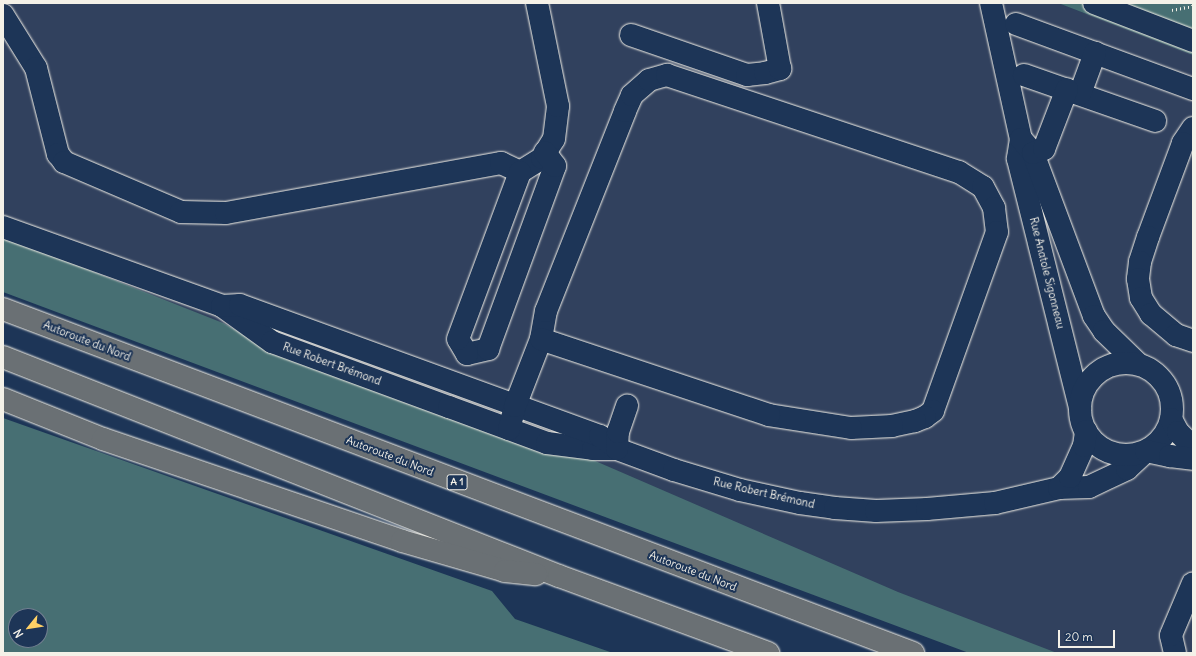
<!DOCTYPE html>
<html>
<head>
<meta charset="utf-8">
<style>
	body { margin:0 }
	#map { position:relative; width:1196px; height:656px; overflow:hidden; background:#1d3557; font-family:Delius,sans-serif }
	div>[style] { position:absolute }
	.built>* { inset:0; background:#31415e }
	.green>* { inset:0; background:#476f73 }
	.path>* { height:2.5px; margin-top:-1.25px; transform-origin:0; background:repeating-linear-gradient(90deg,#f4f1e8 0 1px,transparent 0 4px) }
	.roads { filter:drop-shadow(0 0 1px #f4f1e8) drop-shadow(0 0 1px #f4f1e8) }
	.minor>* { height:22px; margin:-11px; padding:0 11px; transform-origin:11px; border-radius:11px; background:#1d3557 }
	.minor>.ring { margin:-11px; padding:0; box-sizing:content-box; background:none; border:22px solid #1d3557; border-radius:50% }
	.highway>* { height:22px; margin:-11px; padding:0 11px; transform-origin:11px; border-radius:11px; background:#6a7074 }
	span { translate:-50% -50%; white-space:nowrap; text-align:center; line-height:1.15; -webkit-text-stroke:4px #1d3557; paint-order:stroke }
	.shield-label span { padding:1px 3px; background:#1d3557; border:1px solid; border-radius:3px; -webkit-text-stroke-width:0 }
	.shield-label { font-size:10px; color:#f4f1e8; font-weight:700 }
	.street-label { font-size:11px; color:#f4f1e8 }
	.frame { position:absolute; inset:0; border:4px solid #f4f1e8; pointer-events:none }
	.north { position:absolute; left:8px; top:608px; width:40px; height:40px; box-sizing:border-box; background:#1d3557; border:1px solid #738091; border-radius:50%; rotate:240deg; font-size:11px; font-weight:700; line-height:16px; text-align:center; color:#f4f1e8 }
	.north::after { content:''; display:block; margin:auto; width:14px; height:18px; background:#ffd166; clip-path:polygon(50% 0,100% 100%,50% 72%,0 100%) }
	.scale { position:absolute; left:1058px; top:630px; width:57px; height:18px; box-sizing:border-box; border:2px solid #f4f1e8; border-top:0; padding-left:5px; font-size:12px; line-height:14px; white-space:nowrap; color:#f4f1e8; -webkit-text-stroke:3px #1d3557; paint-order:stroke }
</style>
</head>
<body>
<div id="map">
	<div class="built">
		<i style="clip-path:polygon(3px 3px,1058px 3px,1193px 55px,1193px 653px,997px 653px,3px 273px)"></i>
	</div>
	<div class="green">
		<i style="clip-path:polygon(1058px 3px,1193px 3px,1193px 55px)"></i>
		<i style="clip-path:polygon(3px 236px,223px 323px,262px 345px,593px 460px,898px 592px,1057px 653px,969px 653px,3px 292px)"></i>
		<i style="clip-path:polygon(evenodd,3px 418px,492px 591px,515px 619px,613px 653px,3px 653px,3px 418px,16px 616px,40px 616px,40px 640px,16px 640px,16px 616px)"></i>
	</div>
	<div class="path">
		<i style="left:1172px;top:10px;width:21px;rotate:-11deg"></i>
	</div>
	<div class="roads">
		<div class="minor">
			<i style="left:991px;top:3px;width:139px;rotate:77.6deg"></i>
			<i style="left:1021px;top:139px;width:20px;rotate:99deg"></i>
			<i style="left:1018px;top:159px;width:257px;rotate:76deg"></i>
			<i style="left:1094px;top:3px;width:106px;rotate:21deg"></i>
			<i style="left:3px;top:15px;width:62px;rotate:58.1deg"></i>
			<i style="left:36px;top:68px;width:89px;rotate:75.7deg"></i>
			<i style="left:58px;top:154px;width:10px;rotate:53deg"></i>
			<i style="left:64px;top:162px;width:127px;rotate:23.1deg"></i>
			<i style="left:181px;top:212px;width:45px;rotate:1.3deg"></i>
			<i style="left:226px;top:213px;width:280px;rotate:-10.3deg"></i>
			<i style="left:501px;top:163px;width:21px;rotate:25deg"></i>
			<i style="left:520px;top:172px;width:26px;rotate:-32deg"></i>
			<i style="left:542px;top:158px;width:22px;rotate:-58deg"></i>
			<i style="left:554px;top:139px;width:33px;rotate:-83deg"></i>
			<i style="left:558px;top:106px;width:105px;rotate:-101.5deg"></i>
			<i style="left:1016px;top:24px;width:189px;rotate:20.2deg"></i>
			<i style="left:631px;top:35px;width:123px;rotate:19deg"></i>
			<i style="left:747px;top:75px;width:18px;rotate:-6deg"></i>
			<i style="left:765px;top:73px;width:16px;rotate:-15deg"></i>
			<i style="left:780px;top:69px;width:67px;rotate:-100.3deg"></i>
			<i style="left:1024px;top:75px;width:139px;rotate:19.3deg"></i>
			<i style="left:1080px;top:94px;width:44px;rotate:-69.9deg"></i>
			<i style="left:1193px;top:128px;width:18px;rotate:124deg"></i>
			<i style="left:1183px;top:143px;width:100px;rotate:110.4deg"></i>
			<i style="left:1148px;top:237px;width:26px;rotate:108deg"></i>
			<i style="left:1140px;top:262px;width:17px;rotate:97deg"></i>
			<i style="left:1138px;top:279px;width:19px;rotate:81deg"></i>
			<i style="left:1141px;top:298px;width:19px;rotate:58deg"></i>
			<i style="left:1151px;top:314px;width:33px;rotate:40deg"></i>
			<i style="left:1176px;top:335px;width:18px;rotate:19deg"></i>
			<i style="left:1021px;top:139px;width:18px;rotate:49deg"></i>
			<i style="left:1033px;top:153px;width:174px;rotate:69.5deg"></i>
			<i style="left:1094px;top:316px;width:18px;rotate:56deg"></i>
			<i style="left:1104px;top:331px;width:47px;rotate:44.1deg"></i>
			<i style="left:1033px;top:153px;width:12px;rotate:-20deg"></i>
			<i style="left:1044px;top:149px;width:64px;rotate:-69deg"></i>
			<i style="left:3px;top:227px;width:233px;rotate:19.8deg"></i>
			<i style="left:222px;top:306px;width:62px;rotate:35.8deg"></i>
			<i style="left:272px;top:342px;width:189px;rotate:20.2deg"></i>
			<i style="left:449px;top:407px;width:104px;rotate:20.2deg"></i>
			<i style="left:547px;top:443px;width:46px;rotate:7.4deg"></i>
			<i style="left:593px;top:449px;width:23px"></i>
			<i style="left:222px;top:306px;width:18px;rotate:-3deg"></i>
			<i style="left:240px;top:305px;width:383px;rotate:20deg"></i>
			<i style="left:600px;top:436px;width:21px;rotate:37deg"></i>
			<i style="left:617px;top:449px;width:61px;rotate:20.2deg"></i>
			<i style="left:674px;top:470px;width:69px;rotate:16.9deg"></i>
			<i style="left:740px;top:490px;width:61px;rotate:12.2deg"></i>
			<i style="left:800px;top:503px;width:35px;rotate:8deg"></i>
			<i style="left:835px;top:508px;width:41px;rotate:4.2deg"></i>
			<i style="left:876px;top:511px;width:51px;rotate:-2.2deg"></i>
			<i style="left:927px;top:509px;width:68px;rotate:-5deg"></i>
			<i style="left:995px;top:503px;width:66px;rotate:-13.2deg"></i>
			<i style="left:1059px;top:488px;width:30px;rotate:-2deg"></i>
			<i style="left:1089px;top:487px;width:42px;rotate:-25.3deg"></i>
			<i style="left:1127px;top:469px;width:26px;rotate:-43deg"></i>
			<i style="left:467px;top:354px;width:22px;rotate:-13deg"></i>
			<i style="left:488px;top:349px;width:195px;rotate:-69.9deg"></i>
			<i style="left:555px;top:166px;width:17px;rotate:-126deg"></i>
			<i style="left:467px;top:354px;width:17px;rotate:-121deg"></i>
			<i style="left:458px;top:339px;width:178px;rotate:-69.6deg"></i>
			<i class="ring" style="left:1080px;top:363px;width:70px;height:70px"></i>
			<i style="left:1171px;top:419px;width:15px;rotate:62deg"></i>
			<i style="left:1178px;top:432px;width:21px;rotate:45deg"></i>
			<i style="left:509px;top:429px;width:24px;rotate:-75deg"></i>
			<i style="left:515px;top:406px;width:72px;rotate:-68.8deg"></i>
			<i style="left:541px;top:339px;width:28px;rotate:-80deg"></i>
			<i style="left:546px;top:311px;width:215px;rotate:-68.4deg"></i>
			<i style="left:625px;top:111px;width:17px;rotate:-66deg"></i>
			<i style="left:632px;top:95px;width:23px;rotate:-41deg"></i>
			<i style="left:649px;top:80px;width:19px;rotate:-16deg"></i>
			<i style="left:667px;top:75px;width:308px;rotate:18.4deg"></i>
			<i style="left:959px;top:172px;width:28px;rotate:32deg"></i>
			<i style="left:983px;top:187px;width:24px;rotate:62deg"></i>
			<i style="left:994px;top:208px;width:24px;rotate:83deg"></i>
			<i style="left:997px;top:232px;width:190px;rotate:109.7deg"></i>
			<i style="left:933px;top:411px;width:10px;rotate:143deg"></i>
			<i style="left:925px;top:417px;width:11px;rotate:158deg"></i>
			<i style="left:915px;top:421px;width:24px;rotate:168deg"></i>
			<i style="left:892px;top:426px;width:41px;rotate:177.2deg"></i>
			<i style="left:851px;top:428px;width:83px;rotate:-171deg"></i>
			<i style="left:769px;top:415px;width:240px;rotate:-161.6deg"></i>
			<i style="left:617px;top:449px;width:17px;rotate:-87deg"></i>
			<i style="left:618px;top:432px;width:28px;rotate:-71deg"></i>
			<i style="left:1146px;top:451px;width:25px;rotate:12deg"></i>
			<i style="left:1170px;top:456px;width:23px;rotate:7deg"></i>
			<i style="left:1059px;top:488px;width:16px;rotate:-45deg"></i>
			<i style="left:1070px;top:477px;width:34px;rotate:-66deg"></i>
			<i style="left:1084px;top:446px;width:15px;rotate:-82deg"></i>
			<i style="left:1175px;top:653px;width:18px;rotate:-103deg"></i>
			<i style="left:1171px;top:635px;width:56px;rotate:-67.1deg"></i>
		</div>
		<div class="highway">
			<i style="left:3px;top:309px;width:973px;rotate:20.71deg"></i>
			<i style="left:3px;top:357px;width:598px;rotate:21.5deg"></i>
			<i style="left:559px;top:576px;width:223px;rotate:20.2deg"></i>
			<i style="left:3px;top:399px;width:108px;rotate:21.8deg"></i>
			<i style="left:103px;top:439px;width:316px;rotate:18.8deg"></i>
			<i style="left:402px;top:541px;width:107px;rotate:16.2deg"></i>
			<i style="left:505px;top:571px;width:31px;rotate:6deg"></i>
		</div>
	</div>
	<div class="shield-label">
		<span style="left:457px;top:482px">A 1</span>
	</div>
	<div class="street-label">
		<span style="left:1047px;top:273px;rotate:76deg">Rue Anatole Sigonneau</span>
		<span style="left:87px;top:341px;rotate:21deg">Autoroute du Nord</span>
		<span style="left:332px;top:364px;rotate:20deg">Rue Robert Brémond</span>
		<span style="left:390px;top:456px;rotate:21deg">Autoroute du Nord</span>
		<span style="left:764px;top:493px;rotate:13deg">Rue Robert Brémond</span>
		<span style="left:693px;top:571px;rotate:21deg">Autoroute du Nord</span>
	</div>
	<div class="frame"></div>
	<div class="north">N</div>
	<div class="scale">20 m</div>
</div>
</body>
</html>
